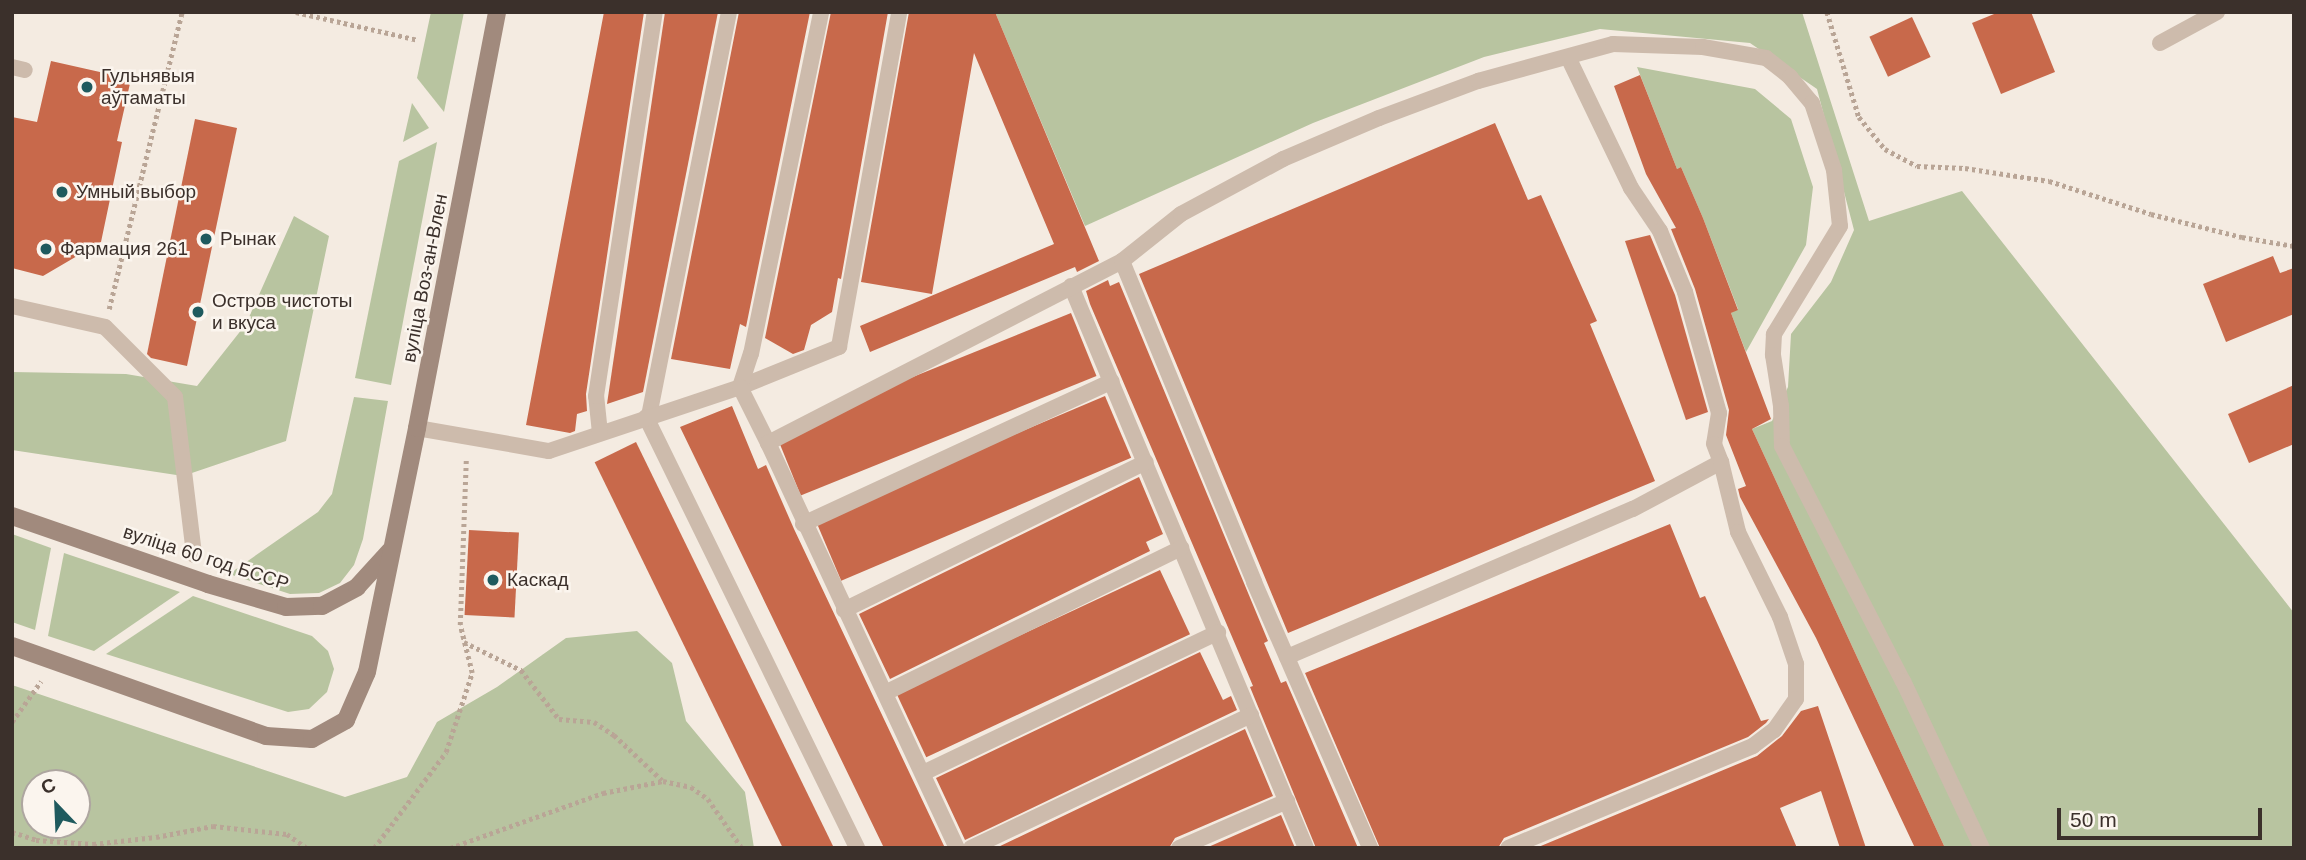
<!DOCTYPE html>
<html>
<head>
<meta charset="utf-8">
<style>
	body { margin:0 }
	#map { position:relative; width:2306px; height:860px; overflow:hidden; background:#f4ebe1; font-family:Arial,sans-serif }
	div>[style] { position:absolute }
	.green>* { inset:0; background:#b8c4a0 }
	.building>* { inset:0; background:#c8694b; transform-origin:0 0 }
	.path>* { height:4.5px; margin-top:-2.25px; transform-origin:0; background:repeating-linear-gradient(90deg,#b9a596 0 3.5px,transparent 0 7px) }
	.service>* { height:16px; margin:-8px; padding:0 8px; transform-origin:8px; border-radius:8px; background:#cdbbac }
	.secondary>* { height:18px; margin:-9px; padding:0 9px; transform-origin:9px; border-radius:9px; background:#a18a7d }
	.dots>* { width:19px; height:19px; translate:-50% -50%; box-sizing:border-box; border:4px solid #fbf5ee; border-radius:50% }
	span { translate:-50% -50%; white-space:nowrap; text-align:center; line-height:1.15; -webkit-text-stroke:5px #fbf5ee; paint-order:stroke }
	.poi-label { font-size:19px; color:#3b302b }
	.left { translate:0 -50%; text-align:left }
	.street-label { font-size:19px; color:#3b302b }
	.frame { position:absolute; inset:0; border:14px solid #3b302b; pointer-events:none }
	.north { position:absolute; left:21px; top:769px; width:70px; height:70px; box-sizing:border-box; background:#fbf5ee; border:2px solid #aea6a0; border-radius:50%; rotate:337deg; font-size:19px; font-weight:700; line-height:28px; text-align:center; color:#3b302b }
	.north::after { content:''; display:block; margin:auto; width:24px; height:32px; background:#1f5a5e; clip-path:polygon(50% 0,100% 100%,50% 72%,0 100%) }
	.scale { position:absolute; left:2057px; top:808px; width:205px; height:32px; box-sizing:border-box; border:4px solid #3b302b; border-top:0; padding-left:9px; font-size:21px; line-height:24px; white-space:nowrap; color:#3b302b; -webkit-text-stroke:5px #fbf5ee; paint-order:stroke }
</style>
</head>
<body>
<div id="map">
	<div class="green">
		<i style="clip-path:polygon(431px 12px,464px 12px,444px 112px,417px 78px)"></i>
		<i style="clip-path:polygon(995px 12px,1802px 12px,1869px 221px,1962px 191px,2294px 613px,2294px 848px,1945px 848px,1752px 429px,1772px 421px,1788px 387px,1791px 334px,1831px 282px,1854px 230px,1817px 89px,1750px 43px,1600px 29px,1484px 57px,1313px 123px,1085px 226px)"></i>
		<i style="clip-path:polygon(1637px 67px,1755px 89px,1791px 119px,1813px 187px,1806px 245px,1746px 352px,1731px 313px,1738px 309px,1703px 218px,1681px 167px,1677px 169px)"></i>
		<i style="clip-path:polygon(412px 103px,429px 128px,403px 142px)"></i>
		<i style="clip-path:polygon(437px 142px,391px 385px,355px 378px,399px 161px)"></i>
		<i style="clip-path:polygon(294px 216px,329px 236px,286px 441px,183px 476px,12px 450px,12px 372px,126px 374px,197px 386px,246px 324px)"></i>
		<i style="clip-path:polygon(354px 397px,388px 401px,363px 539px,354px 565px,340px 583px,319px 593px,290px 594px,229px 574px,318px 512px,332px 494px)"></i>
		<i style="clip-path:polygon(12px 534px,51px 548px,35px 630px,12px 622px)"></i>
		<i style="clip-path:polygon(64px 553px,180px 592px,94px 651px,48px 636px)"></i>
		<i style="clip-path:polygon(193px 596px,312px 636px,328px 651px,334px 669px,327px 692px,309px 709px,288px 712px,106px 654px)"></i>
		<i style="clip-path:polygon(evenodd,637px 631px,672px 663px,686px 721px,745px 792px,754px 848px,12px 848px,12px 685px,345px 797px,407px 777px,437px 722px,497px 687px,566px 638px,637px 631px,35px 783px,77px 783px,77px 825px,35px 825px,35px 783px)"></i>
	</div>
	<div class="building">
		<i style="clip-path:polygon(604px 12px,644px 12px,586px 394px,587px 411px,577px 414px,575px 431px,570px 433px,526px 425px)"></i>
		<i style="clip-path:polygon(665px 12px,718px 12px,643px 392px,607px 404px)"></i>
		<i style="clip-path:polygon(739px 12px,810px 12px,746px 327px,740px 324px,730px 369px,671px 359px)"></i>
		<i style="clip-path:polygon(831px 12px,888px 12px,841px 279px,838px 278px,832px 312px,811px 325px,804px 350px,793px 354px,765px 338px)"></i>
		<i style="clip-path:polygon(909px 12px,995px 12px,1099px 261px,1077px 272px,1075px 267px,870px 352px,860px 326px,1054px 244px,974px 53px,932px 294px,861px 282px)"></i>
		<i style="clip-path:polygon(1999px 12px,2031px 12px,2055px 72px,2001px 94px,1972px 23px)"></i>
		<i style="left:1912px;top:17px;width:44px;height:47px;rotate:65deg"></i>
		<i style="clip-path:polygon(51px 61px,131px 79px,117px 141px,122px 142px,101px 242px,43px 276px,12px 268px,12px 117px,37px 122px)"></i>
		<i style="clip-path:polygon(1640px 75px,1677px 169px,1681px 167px,1703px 218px,1738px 310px,1731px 313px,1771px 419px,1752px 429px,1945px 848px,1915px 848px,1816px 638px,1740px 497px,1738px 489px,1746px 486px,1726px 435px,1729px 410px,1695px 289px,1671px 229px,1676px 228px,1646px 174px,1614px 86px)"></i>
		<i style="clip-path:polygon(195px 119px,237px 128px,187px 366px,151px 358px,147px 354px)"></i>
		<i style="clip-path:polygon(1495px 123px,1528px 200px,1541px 195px,1576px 274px,1597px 321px,1590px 324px,1655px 481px,1288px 633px,1139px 274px)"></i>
		<i style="clip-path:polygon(1650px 235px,1675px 295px,1708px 412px,1686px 420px,1625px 241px)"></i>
		<i style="clip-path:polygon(2273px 256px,2280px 273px,2294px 268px,2294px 314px,2226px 342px,2203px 284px)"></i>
		<i style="clip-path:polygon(1108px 280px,1110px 286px,1119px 282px,1268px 641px,1264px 643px,1281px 683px,1286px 681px,1358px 848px,1316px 848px,1250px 687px,1253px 686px,1090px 304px,1086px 291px)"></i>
		<i style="left:1071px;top:313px;width:68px;height:319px;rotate:68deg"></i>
		<i style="clip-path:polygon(2294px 385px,2294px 444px,2249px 463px,2228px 414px)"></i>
		<i style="left:1105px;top:396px;width:67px;height:315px;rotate:67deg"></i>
		<i style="clip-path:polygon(732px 406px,758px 469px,766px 465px,794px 529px,945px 848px,884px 848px,680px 427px)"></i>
		<i style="left:636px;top:442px;width:453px;height:46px;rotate:64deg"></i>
		<i style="clip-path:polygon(1139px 477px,1163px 534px,1146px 542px,1150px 551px,890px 679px,859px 614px)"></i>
		<i style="clip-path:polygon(1670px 524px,1700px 598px,1705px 596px,1761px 721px,1769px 719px,1766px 723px,1748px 737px,1504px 838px,1498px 848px,1380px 848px,1305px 673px)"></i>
		<i style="left:469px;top:530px;width:50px;height:85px;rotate:3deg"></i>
		<i style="left:1160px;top:570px;width:71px;height:291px;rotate:65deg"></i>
		<i style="clip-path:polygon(1200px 652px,1223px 700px,1231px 696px,1237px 710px,965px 840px,936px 778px)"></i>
		<i style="clip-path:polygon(1818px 706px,1866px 848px,1840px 848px,1821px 791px,1780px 808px,1797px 848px,1536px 848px,1757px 756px,1782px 736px,1801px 711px)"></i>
		<i style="clip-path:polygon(1245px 729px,1273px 796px,1175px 838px,1169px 848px,996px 848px)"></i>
		<i style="clip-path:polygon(1281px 815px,1295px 848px,1206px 848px)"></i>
	</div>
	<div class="path">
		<i style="left:296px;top:12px;width:125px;rotate:12.9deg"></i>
		<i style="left:1827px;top:12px;width:110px;rotate:73.1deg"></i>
		<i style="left:1859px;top:117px;width:41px;rotate:50.9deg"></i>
		<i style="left:1885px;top:149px;width:36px;rotate:28deg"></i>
		<i style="left:1917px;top:166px;width:48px;rotate:2.4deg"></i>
		<i style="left:1965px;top:168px;width:85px;rotate:8.8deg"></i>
		<i style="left:2049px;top:181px;width:107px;rotate:17.9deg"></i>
		<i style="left:2151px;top:214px;width:94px;rotate:14.2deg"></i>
		<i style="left:2242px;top:237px;width:53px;rotate:9.8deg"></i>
		<i style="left:109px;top:309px;width:306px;rotate:-76.2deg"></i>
		<i style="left:464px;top:642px;width:64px;rotate:26.2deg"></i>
		<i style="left:521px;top:670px;width:62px;rotate:52.2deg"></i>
		<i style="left:559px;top:719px;width:35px;rotate:5deg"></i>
		<i style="left:594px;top:722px;width:24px;rotate:33deg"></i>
		<i style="left:614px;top:735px;width:66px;rotate:43.2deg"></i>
		<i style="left:12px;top:722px;width:50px;rotate:-54.7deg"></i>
		<i style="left:12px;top:832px;width:25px;rotate:18deg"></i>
		<i style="left:36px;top:840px;width:57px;rotate:4deg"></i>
		<i style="left:93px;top:844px;width:63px;rotate:-6.3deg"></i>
		<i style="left:156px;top:837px;width:58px;rotate:-10.9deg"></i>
		<i style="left:213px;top:826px;width:74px;rotate:6.2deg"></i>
		<i style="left:287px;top:834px;width:24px;rotate:35deg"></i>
		<i style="left:374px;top:848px;width:120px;rotate:-53.1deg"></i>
		<i style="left:446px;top:752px;width:83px;rotate:-71.8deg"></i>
		<i style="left:472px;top:673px;width:49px;rotate:-104deg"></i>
		<i style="left:460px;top:625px;width:167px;rotate:-87.9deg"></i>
		<i style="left:450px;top:848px;width:163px;rotate:-19.8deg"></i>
		<i style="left:603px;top:793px;width:61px;rotate:-11.3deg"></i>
		<i style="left:663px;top:781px;width:29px;rotate:12deg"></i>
		<i style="left:691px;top:787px;width:21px;rotate:35deg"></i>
		<i style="left:708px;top:799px;width:60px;rotate:55.2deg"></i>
	</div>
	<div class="service">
		<i style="left:2160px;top:43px;width:65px;rotate:-28.5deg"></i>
		<i style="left:1568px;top:57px;width:145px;rotate:64.3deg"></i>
		<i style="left:1631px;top:188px;width:52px;rotate:56deg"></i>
		<i style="left:1660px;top:231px;width:66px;rotate:67.7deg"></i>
		<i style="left:1685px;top:292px;width:126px;rotate:74.3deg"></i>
		<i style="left:1719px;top:413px;width:31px;rotate:99deg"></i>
		<i style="left:1714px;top:444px;width:19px;rotate:69deg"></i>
		<i style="left:12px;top:67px;width:13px;rotate:13deg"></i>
		<i style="left:1122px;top:261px;width:75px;rotate:-38.5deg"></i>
		<i style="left:1181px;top:214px;width:116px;rotate:-28.3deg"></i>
		<i style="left:1283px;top:159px;width:104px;rotate:-23.1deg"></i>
		<i style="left:1379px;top:118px;width:106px;rotate:-20.5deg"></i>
		<i style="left:1478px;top:81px;width:140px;rotate:-15.3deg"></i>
		<i style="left:1613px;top:44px;width:90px;rotate:1.9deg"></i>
		<i style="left:1703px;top:47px;width:64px;rotate:9.9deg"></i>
		<i style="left:1766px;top:58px;width:31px;rotate:38deg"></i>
		<i style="left:1790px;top:77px;width:34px;rotate:50deg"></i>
		<i style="left:1812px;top:103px;width:71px;rotate:71.8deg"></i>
		<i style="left:1834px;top:170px;width:56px;rotate:83.9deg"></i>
		<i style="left:1840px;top:226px;width:127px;rotate:121.4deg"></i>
		<i style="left:1774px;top:334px;width:21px;rotate:93deg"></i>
		<i style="left:1773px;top:355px;width:52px;rotate:81.1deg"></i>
		<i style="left:1781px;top:406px;width:40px;rotate:88.6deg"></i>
		<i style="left:1782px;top:446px;width:264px;rotate:62.8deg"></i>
		<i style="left:1903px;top:681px;width:185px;rotate:64.7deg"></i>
		<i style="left:1071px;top:286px;width:609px;rotate:67.31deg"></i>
		<i style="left:12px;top:306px;width:95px;rotate:12.7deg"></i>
		<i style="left:105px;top:327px;width:99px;rotate:45deg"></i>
		<i style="left:175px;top:397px;width:159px;rotate:83.1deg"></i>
		<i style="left:740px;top:387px;width:107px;rotate:-22deg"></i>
		<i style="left:839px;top:347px;width:340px;rotate:-79.8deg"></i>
		<i style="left:740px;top:387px;width:35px;rotate:-72deg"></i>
		<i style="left:751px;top:354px;width:349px;rotate:-78.4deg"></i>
		<i style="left:649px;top:416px;width:412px;rotate:-78.8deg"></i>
		<i style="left:646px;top:417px;width:480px;rotate:63.9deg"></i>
		<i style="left:417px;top:428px;width:134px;rotate:9.9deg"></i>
		<i style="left:549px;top:451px;width:201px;rotate:-18.5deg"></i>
		<i style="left:740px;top:387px;width:63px;rotate:63.4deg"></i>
		<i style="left:768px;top:443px;width:398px;rotate:-27.2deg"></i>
		<i style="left:1122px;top:261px;width:347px;rotate:67.6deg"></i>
		<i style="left:1254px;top:582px;width:290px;rotate:66.4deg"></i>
		<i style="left:600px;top:433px;width:37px;rotate:-96deg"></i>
		<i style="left:596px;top:396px;width:389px;rotate:-81.3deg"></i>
		<i style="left:768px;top:443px;width:447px;rotate:65deg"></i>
		<i style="left:803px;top:524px;width:340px;rotate:-24.8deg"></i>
		<i style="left:844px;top:610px;width:336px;rotate:-26.1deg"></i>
		<i style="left:1287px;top:657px;width:376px;rotate:-23.2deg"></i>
		<i style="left:1633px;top:509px;width:100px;rotate:-28.1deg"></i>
		<i style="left:1721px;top:462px;width:72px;rotate:76.3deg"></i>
		<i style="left:1738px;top:532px;width:95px;rotate:63.7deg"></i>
		<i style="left:1780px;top:617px;width:50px;rotate:71.2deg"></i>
		<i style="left:1796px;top:664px;width:35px;rotate:90deg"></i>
		<i style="left:1796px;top:699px;width:38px;rotate:125deg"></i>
		<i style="left:1774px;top:730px;width:26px;rotate:143deg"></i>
		<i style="left:1753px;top:746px;width:265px;rotate:157.4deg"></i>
		<i style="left:885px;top:693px;width:330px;rotate:-26.1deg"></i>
		<i style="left:923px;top:773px;width:327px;rotate:-25.5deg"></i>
		<i style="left:971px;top:848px;width:310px;rotate:-25.4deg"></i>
		<i style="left:1179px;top:848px;width:118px;rotate:-23.5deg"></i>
	</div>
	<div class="secondary">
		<i style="left:12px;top:516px;width:207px;rotate:19.1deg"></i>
		<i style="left:208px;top:584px;width:81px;rotate:16.4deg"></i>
		<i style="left:286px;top:607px;width:36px;rotate:-2deg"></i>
		<i style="left:322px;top:606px;width:40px;rotate:-28deg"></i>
		<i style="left:357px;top:587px;width:49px;rotate:-47.5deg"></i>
		<i style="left:12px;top:646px;width:269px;rotate:19.5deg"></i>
		<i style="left:266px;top:736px;width:46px;rotate:3.7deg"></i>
		<i style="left:312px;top:739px;width:39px;rotate:-29deg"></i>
		<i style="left:346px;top:720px;width:52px;rotate:-66.4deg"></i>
		<i style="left:367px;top:672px;width:249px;rotate:-78.4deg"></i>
		<i style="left:417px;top:428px;width:424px;rotate:-79.1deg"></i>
	</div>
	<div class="dots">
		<i style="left:87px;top:87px;background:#1f5a5e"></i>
		<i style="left:62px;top:192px;background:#1f5a5e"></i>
		<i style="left:206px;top:239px;background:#1f5a5e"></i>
		<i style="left:46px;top:249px;background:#1f5a5e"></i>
		<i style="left:198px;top:312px;background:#1f5a5e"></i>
		<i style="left:493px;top:580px;background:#1f5a5e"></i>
	</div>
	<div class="poi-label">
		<span class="left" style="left:101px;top:87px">Гульнявыя<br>аўтаматы</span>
		<span class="left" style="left:76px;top:192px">Умный выбор</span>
		<span class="left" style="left:220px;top:239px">Рынак</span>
		<span class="left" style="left:60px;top:249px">Фармация 261</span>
		<span class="left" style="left:212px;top:312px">Остров чистоты<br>и вкуса</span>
		<span class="left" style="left:507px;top:580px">Каскад</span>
	</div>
	<div class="street-label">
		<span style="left:425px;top:278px;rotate:-79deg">вуліца Воз-ан-Влен</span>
		<span style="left:206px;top:558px;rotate:18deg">вуліца 60 год БССР</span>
	</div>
	<div class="frame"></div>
	<div class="north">С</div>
	<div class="scale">50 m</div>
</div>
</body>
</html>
